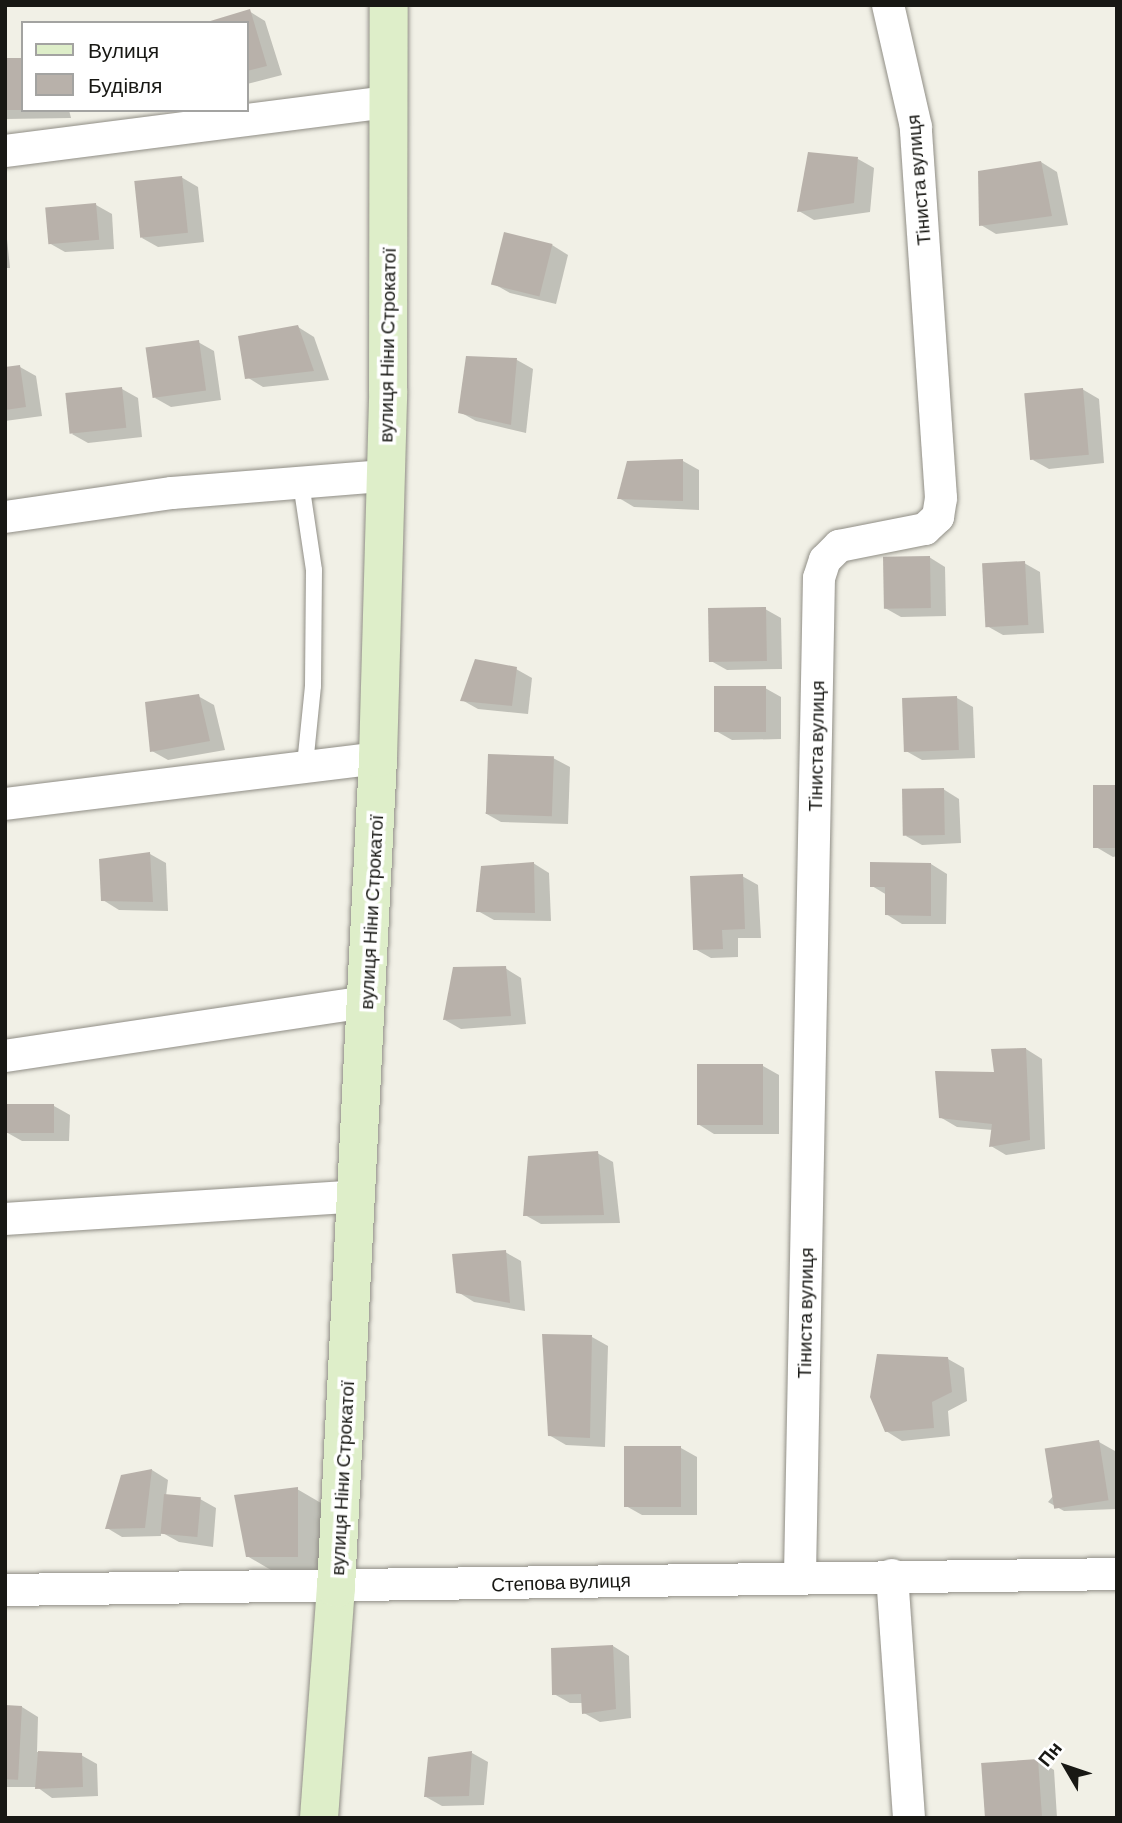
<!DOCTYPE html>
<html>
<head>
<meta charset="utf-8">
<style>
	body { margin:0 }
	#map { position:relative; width:1122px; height:1823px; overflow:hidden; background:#f1f0e6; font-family:Barlow,sans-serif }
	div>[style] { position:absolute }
	.shadow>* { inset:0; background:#0003 }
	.building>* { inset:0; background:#b8b1aa; transform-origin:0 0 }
	.roads { filter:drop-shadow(0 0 2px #908e86) drop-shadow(0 0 2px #908e86) }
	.lane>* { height:16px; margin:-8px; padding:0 8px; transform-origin:8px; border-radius:8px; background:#fff }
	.street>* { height:32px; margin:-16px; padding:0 16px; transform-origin:16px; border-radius:16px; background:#fff }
	.secondary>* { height:38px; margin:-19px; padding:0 19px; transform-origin:19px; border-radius:19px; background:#deeec9 }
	span { translate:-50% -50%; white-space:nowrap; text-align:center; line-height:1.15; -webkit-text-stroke:7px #fff; paint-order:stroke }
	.street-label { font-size:19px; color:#181814 }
	.frame { position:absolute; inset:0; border:7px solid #181814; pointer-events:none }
	.legend { position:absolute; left:21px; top:21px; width:228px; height:91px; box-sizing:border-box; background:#fff; border:2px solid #a3a3a1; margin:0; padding:9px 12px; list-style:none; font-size:21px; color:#181814 }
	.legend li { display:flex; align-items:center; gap:14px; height:35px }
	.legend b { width:35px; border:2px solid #a3a3a1 }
	.north { position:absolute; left:1031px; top:1732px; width:70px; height:70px; -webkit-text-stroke:5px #fff; paint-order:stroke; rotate:309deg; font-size:19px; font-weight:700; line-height:28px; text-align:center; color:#181814 }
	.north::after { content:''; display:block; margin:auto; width:24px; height:32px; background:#181814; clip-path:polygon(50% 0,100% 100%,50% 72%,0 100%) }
</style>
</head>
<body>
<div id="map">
	<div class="shadow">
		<i style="clip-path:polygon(249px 11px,265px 21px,282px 75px,247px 84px,247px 23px,211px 23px)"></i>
		<i style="clip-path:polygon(23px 60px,23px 110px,69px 110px,71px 118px,5px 119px,5px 63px)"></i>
		<i style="clip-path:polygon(858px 159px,874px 168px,870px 212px,814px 220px,799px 211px)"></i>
		<i style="clip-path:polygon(1041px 162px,1057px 172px,1068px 225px,996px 234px,981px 225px)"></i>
		<i style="clip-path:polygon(181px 177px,198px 187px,204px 242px,158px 247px,142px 238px)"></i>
		<i style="clip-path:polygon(96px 205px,112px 214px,114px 249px,65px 252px,49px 243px)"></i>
		<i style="clip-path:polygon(5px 220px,10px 268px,5px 268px)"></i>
		<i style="clip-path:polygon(552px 245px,568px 255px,556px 304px,510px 293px,494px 284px)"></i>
		<i style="clip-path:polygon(298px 327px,314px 337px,329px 380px,263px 387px,247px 377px)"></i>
		<i style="clip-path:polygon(198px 342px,214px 351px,221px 400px,171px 407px,155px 398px)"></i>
		<i style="clip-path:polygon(467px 358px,517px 360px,533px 369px,526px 433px,476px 421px,460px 412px)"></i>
		<i style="clip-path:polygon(20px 367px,36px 376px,42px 416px,5px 421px,5px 369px)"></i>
		<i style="clip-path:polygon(122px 389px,138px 398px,142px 437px,88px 443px,72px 434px)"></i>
		<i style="clip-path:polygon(1082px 389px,1099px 399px,1104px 463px,1049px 469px,1033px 460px)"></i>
		<i style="clip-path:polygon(683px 461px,699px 470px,699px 510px,634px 507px,619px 498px)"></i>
		<i style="clip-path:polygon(929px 557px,945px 567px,946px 616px,901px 617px,885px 608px)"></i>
		<i style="clip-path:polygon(1024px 563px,1040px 572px,1044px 633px,1003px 635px,987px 626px)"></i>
		<i style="clip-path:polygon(765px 609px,781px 618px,782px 669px,727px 670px,711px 661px)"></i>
		<i style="clip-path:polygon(516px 669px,532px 678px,528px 714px,478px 709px,462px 700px)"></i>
		<i style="clip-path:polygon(765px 688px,781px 697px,781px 739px,732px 740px,716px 731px)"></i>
		<i style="clip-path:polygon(198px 696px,214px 705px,225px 750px,168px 760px,152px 751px)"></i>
		<i style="clip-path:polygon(957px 698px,973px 707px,975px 758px,922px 760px,906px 751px)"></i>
		<i style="clip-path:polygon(553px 758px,570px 767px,568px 824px,501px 822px,485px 813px)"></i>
		<i style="clip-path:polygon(1117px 787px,1117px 856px,1113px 857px,1096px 847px)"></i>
		<i style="clip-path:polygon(943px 789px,959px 799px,961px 843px,922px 845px,906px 836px)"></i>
		<i style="clip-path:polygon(150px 854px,166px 863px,168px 911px,119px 910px,103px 900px)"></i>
		<i style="clip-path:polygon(533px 863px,549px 873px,551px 921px,494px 920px,478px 911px)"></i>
		<i style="clip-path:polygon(931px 864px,947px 874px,946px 924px,902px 924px,886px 914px,887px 895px,872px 886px)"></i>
		<i style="clip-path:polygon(742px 876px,758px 885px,761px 938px,738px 938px,738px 957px,711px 958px,695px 949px)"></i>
		<i style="clip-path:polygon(505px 968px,521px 978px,526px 1024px,461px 1029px,445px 1020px)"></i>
		<i style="clip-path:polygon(1026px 1049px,1042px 1059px,1045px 1149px,1006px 1155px,991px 1146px,993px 1130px,957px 1127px,940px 1117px)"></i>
		<i style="clip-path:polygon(763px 1066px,779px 1075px,779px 1134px,714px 1134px,698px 1124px)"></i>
		<i style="clip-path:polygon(5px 1106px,54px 1106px,70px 1115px,69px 1141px,22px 1141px,6px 1132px)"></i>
		<i style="clip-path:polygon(597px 1153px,613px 1162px,620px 1223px,541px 1224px,525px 1215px)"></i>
		<i style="clip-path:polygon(505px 1252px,521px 1261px,525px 1311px,474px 1302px,458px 1292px)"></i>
		<i style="clip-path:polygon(592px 1337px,608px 1346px,605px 1447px,566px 1445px,549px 1435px)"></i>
		<i style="clip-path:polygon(948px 1359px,964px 1368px,967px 1401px,948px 1411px,950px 1436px,902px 1441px,886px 1431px)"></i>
		<i style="clip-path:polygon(1099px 1442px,1115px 1451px,1117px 1509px,1064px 1511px,1048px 1502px)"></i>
		<i style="clip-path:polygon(681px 1448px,697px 1457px,697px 1515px,642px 1515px,626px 1506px)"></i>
		<i style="clip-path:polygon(152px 1470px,168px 1480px,166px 1496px,200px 1499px,216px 1508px,213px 1547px,179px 1542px,161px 1532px,161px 1536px,122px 1537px,107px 1528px,122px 1476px)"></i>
		<i style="clip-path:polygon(297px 1489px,321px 1503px,322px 1570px,271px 1570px,247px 1556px)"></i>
		<i style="clip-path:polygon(613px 1646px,629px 1656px,631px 1718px,600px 1722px,584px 1713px,583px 1703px,570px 1703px,554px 1694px)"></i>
		<i style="clip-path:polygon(5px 1707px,22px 1707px,38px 1717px,37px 1752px,81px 1755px,97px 1764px,98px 1796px,52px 1798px,37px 1787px,5px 1787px)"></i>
		<i style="clip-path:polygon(472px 1753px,488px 1762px,484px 1805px,442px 1806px,426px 1797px)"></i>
		<i style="clip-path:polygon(1038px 1760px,1054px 1770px,1057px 1818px,987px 1818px)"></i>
	</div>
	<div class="building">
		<i style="clip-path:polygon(250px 9px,267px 66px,247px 71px,247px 23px,207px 22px)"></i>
		<i style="left:23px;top:58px;width:52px;height:18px;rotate:90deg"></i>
		<i style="clip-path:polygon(808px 152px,858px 157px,854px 203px,797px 212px)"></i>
		<i style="clip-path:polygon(1041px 161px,1052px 216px,979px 226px,978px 171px)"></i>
		<i style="left:182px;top:176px;width:57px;height:48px;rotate:84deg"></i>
		<i style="left:96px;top:203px;width:37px;height:51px;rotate:85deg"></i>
		<i style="left:504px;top:232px;width:50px;height:54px;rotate:14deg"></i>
		<i style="clip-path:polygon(298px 325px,314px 371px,245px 379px,238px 336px)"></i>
		<i style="left:199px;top:340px;width:51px;height:54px;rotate:82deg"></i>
		<i style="clip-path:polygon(466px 356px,517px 358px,511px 425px,458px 413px)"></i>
		<i style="clip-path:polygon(20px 365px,26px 407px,5px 410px,5px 367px)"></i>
		<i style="left:122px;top:387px;width:41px;height:57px;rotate:84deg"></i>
		<i style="left:1083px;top:388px;width:67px;height:59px;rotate:85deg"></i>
		<i style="clip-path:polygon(683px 459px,683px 501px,617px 499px,627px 461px)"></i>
		<i style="left:930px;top:556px;width:52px;height:47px;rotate:89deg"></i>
		<i style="left:1025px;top:561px;width:64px;height:43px;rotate:87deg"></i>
		<i style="left:766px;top:607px;width:54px;height:58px;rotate:89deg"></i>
		<i style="clip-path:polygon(475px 659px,517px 667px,512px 706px,460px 701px)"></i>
		<i style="left:714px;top:686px;width:52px;height:46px"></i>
		<i style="clip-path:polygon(199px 694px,210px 741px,150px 752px,145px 702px)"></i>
		<i style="left:957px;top:696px;width:54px;height:55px;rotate:88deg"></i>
		<i style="left:488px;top:754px;width:66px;height:60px;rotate:2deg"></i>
		<i style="left:1117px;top:785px;width:63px;height:24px;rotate:90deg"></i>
		<i style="left:944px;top:788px;width:47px;height:42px;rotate:89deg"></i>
		<i style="clip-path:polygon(150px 852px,153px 902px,101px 901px,99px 859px)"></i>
		<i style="clip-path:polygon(534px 862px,535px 913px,476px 912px,481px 866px)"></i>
		<i style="clip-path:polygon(870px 862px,931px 863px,931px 916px,885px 915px,885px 887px,870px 887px)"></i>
		<i style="clip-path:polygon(743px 874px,745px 929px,722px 930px,723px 949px,693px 950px,690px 876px)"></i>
		<i style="clip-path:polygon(506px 966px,511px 1016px,443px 1020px,453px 967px)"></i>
		<i style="clip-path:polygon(1026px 1048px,1030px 1140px,989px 1147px,992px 1124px,939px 1118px,935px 1071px,994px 1072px,991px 1049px)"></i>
		<i style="left:697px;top:1064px;width:66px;height:61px"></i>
		<i style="left:5px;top:1104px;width:49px;height:29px"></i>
		<i style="clip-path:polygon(598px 1151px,604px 1215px,523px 1216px,528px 1156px)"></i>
		<i style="clip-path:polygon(506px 1250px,510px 1303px,456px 1293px,452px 1254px)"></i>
		<i style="clip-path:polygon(542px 1334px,592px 1335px,590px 1438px,548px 1436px)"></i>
		<i style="clip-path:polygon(877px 1354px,948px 1357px,952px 1392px,932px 1402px,934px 1428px,885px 1432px,870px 1397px)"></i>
		<i style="left:1099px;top:1440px;width:61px;height:55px;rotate:81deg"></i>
		<i style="left:624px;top:1446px;width:57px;height:61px"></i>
		<i style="clip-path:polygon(152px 1469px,145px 1528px,105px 1529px,121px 1475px)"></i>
		<i style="clip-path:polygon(298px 1487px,298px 1557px,246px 1557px,234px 1495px)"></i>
		<i style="left:164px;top:1494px;width:37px;height:40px;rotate:5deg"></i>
		<i style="clip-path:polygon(613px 1645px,616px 1709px,582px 1714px,581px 1694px,552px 1695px,551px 1648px)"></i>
		<i style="left:5px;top:1705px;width:17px;height:74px;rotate:3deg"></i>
		<i style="clip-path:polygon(38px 1751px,82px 1753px,83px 1787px,35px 1789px)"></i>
		<i style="clip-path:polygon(472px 1751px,469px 1796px,424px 1797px,428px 1757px)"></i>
		<i style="left:1038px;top:1759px;width:57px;height:57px;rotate:86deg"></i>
	</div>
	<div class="roads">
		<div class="lane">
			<i style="left:301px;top:483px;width:88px;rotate:81.5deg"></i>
			<i style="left:314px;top:570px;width:116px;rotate:90.5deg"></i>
			<i style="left:313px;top:686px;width:79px;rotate:95.8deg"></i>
		</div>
		<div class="street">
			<i style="left:5px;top:151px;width:388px;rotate:-7.3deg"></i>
			<i style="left:5px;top:517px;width:169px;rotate:-8.2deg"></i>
			<i style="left:172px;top:493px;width:213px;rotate:-4.6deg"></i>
			<i style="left:5px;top:804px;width:376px;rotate:-7deg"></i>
			<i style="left:5px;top:1056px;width:366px;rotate:-8.5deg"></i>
			<i style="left:5px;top:1219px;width:353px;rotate:-3.7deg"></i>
			<i style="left:800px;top:1575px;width:997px;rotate:-88.91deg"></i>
			<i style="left:819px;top:578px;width:19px;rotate:-72deg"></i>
			<i style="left:825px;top:560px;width:20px;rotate:-45deg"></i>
			<i style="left:839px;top:546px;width:88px;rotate:-11.2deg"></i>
			<i style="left:925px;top:529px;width:18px;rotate:-43deg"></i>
			<i style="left:938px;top:517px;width:19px;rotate:-81deg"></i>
			<i style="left:941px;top:498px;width:372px;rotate:-93.9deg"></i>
			<i style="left:916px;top:127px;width:125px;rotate:-102.9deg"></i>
			<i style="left:892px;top:1575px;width:244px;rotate:86deg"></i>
			<i style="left:5px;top:1590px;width:1112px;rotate:-0.82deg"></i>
		</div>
		<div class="secondary">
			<i style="left:319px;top:1818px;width:231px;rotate:-85.8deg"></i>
			<i style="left:336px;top:1588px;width:831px;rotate:-87.1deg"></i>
			<i style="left:378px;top:758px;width:367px;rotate:-88.4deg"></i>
			<i style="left:388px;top:391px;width:386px;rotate:-89.9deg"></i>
		</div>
	</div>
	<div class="street-label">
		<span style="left:918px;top:180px;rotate:-95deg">Тіниста вулиця</span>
		<span style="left:387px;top:345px;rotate:-89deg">вулиця Ніни Строкатої</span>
		<span style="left:816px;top:746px;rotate:-89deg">Тіниста вулиця</span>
		<span style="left:371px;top:912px;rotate:-87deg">вулиця Ніни Строкатої</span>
		<span style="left:805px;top:1313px;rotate:-89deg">Тіниста вулиця</span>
		<span style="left:342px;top:1478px;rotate:-87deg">вулиця Ніни Строкатої</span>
		<span style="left:561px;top:1582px;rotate:-2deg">Степова вулиця</span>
	</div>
	<div class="frame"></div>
	<ul class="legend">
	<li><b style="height:9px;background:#deeec9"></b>Вулиця</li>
	<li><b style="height:19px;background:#b8b1aa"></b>Будівля</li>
	</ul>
	<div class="north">Пн</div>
</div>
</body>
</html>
